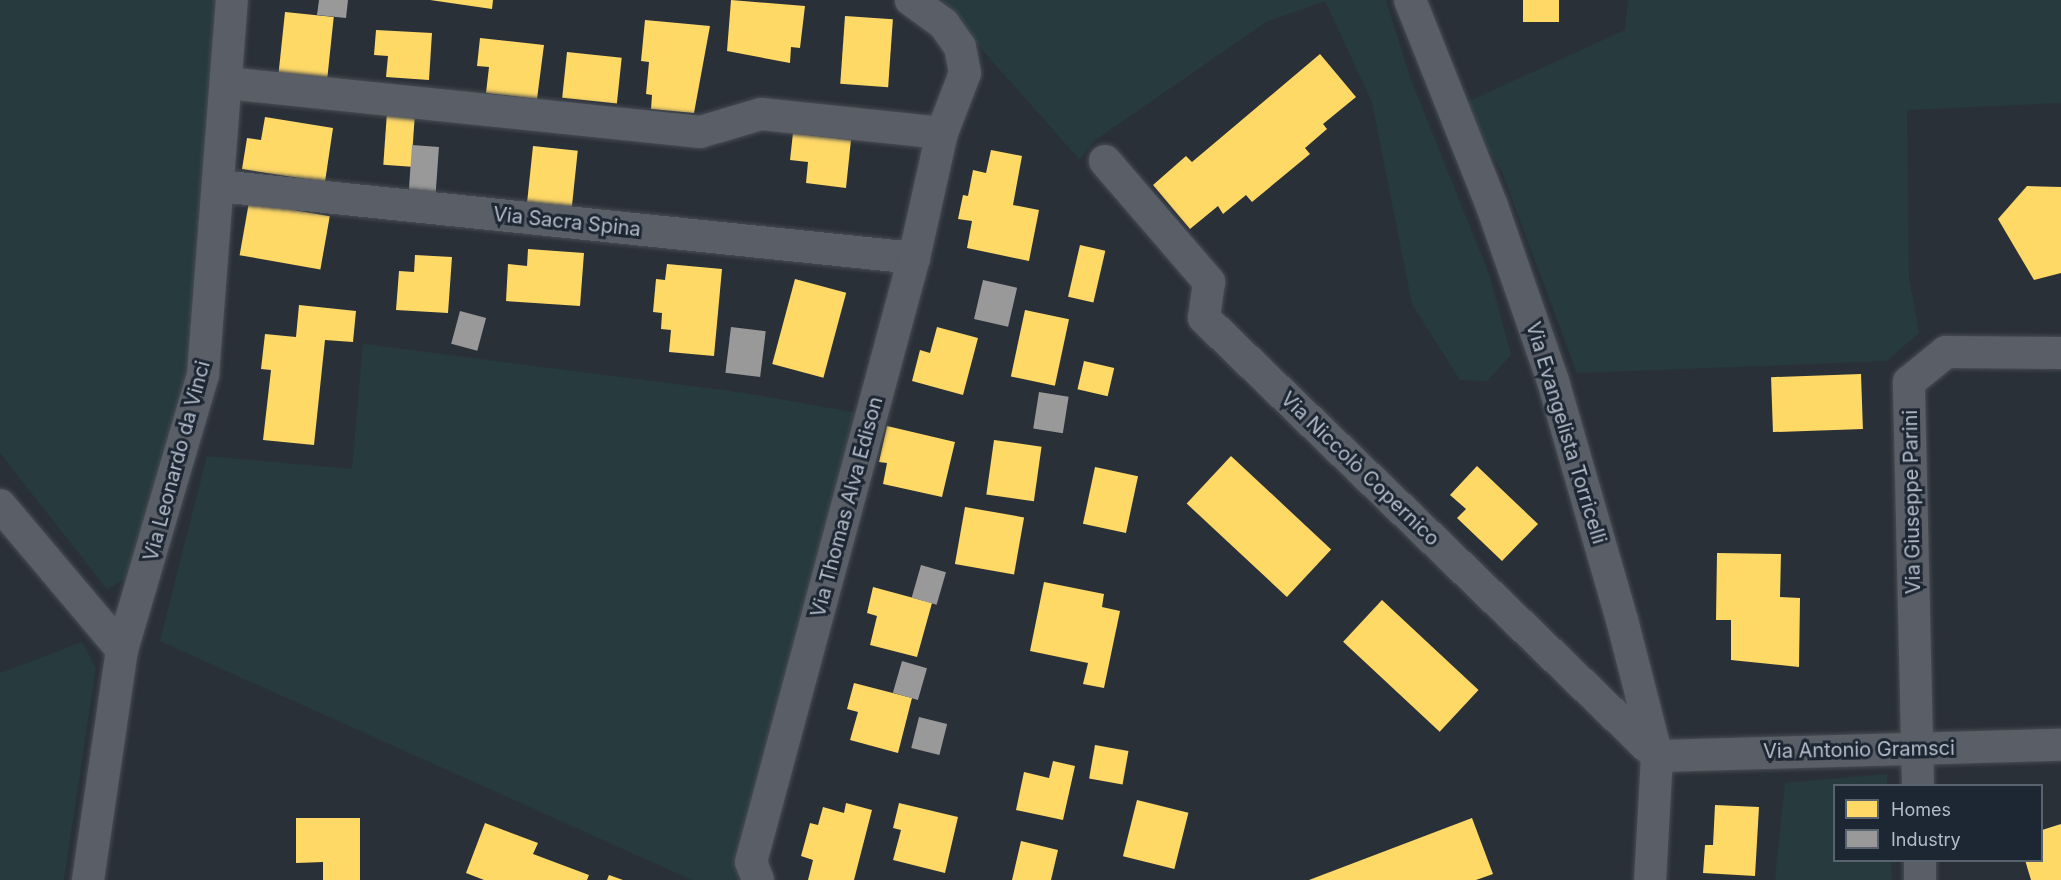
<!DOCTYPE html>
<html>
<head>
<meta charset="utf-8">
<style>
	body { margin:0 }
	#map { position:relative; width:2061px; height:880px; overflow:hidden; background:#2a3038; font-family:Inter,sans-serif }
	div>[style] { position:absolute }
	.green>* { inset:0; background:#273a3e }
	.homes>* { inset:0; background:#ffd966; transform-origin:0 0 }
	.industry>* { inset:0; background:#999; transform-origin:0 0 }
	.roads { filter:drop-shadow(0 0 2px #484c53) drop-shadow(0 0 2px #484c53) }
	.minor>* { height:32px; margin:-16px; padding:0 16px; transform-origin:16px; border-radius:16px; background:#5a5e66 }
	span { translate:-50% -50%; white-space:nowrap; text-align:center; line-height:1.15; -webkit-text-stroke:6px #1d2633; paint-order:stroke }
	.street-label { font-size:20px; color:#b4bcc9 }
	.legend { position:absolute; left:1833px; top:784px; width:210px; height:78px; box-sizing:border-box; background:#1d2633; border:2px solid #59626f; margin:0; padding:8px 10px; list-style:none; font-size:18px; color:#b4bcc9 }
	.legend li { display:flex; align-items:center; gap:12px; height:30px }
	.legend b { width:30px; border:2px solid #59626f }
</style>
</head>
<body>
<div id="map">
	<div class="green">
		<i style="clip-path:polygon(0 0,220px 0,198px 326px,136px 573px,107px 589px,0 453px)"></i>
		<i style="clip-path:polygon(938px 0,1386px 0,1411px 80px,1489px 274px,1511px 355px,1487px 381px,1460px 380px,1412px 304px,1372px 102px,1325px 1px,1266px 22px,1094px 141px,1080px 160px)"></i>
		<i style="clip-path:polygon(1628px 0,2061px 0,2061px 103px,1907px 110px,1909px 278px,1919px 333px,1887px 361px,1577px 373px,1501px 170px,1475px 128px,1467px 102px,1625px 30px)"></i>
		<i style="clip-path:polygon(363px 344px,745px 393px,858px 413px,739px 880px,692px 880px,160px 641px,207px 456px,352px 469px)"></i>
		<i style="clip-path:polygon(82px 642px,96px 668px,64px 880px,0 880px,0 673px)"></i>
		<i style="clip-path:polygon(1887px 774px,1887px 785px,1834px 786px,1834px 860px,1891px 861px,1892px 880px,1775px 880px,1785px 783px)"></i>
	</div>
	<div class="homes">
		<i style="clip-path:polygon(430px 0,493px 0,492px 9px)"></i>
		<i style="clip-path:polygon(731px 0,805px 6px,800px 48px,791px 47px,790px 63px,727px 51px)"></i>
		<i style="left:1523px;top:0;width:36px;height:22px"></i>
		<i style="left:285px;top:12px;width:49px;height:61px;rotate:6deg"></i>
		<i style="left:845px;top:16px;width:48px;height:68px;rotate:4deg"></i>
		<i style="clip-path:polygon(645px 20px,710px 26px,694px 113px,651px 109px,652px 95px,646px 94px,649px 62px,641px 61px)"></i>
		<i style="clip-path:polygon(376px 30px,432px 33px,429px 80px,386px 77px,388px 56px,374px 55px)"></i>
		<i style="clip-path:polygon(480px 38px,544px 45px,537px 99px,486px 93px,489px 67px,477px 66px)"></i>
		<i style="left:567px;top:52px;width:55px;height:46px;rotate:6deg"></i>
		<i style="clip-path:polygon(1320px 54px,1356px 97px,1323px 124px,1327px 129px,1305px 148px,1310px 154px,1252px 202px,1246px 195px,1223px 214px,1218px 206px,1190px 229px,1153px 185px,1186px 156px,1192px 162px)"></i>
		<i style="left:387px;top:112px;width:28px;height:53px;rotate:4deg"></i>
		<i style="clip-path:polygon(265px 117px,333px 128px,325px 182px,242px 169px,247px 138px,261px 140px)"></i>
		<i style="clip-path:polygon(793px 133px,851px 140px,846px 188px,806px 183px,808px 162px,790px 160px)"></i>
		<i style="left:533px;top:146px;width:45px;height:57px;rotate:6deg"></i>
		<i style="clip-path:polygon(991px 150px,1022px 156px,1013px 205px,1039px 210px,1029px 261px,967px 248px,972px 221px,958px 219px,963px 195px,968px 196px,973px 170px,986px 173px)"></i>
		<i style="clip-path:polygon(2027px 186px,2061px 187px,2061px 273px,2034px 280px,1998px 219px)"></i>
		<i style="left:249px;top:202px;width:82px;height:54px;rotate:10deg"></i>
		<i style="left:1080px;top:245px;width:26px;height:53px;rotate:13deg"></i>
		<i style="clip-path:polygon(528px 249px,584px 253px,580px 306px,506px 301px,508px 264px,527px 266px)"></i>
		<i style="clip-path:polygon(415px 255px,452px 257px,448px 313px,396px 310px,399px 271px,414px 272px)"></i>
		<i style="clip-path:polygon(667px 264px,722px 269px,714px 356px,669px 352px,671px 330px,661px 329px,662px 313px,653px 312px,656px 279px,665px 280px)"></i>
		<i style="left:795px;top:279px;width:53px;height:88px;rotate:15deg"></i>
		<i style="clip-path:polygon(299px 305px,356px 311px,353px 342px,325px 340px,314px 445px,263px 440px,271px 370px,261px 369px,265px 334px,296px 337px)"></i>
		<i style="left:1025px;top:310px;width:45px;height:68px;rotate:12deg"></i>
		<i style="clip-path:polygon(937px 327px,978px 338px,963px 395px,912px 381px,920px 350px,930px 353px)"></i>
		<i style="left:1084px;top:361px;width:31px;height:29px;rotate:13deg"></i>
		<i style="left:1861px;top:374px;width:55px;height:90px;rotate:88deg"></i>
		<i style="clip-path:polygon(887px 426px,955px 442px,942px 497px,883px 484px,887px 463px,879px 462px)"></i>
		<i style="left:994px;top:440px;width:48px;height:55px;rotate:8deg"></i>
		<i style="left:1231px;top:456px;width:137px;height:65px;rotate:43deg"></i>
		<i style="clip-path:polygon(1477px 466px,1538px 524px,1502px 561px,1457px 518px,1466px 509px,1450px 495px)"></i>
		<i style="left:1095px;top:467px;width:44px;height:58px;rotate:12deg"></i>
		<i style="left:965px;top:507px;width:60px;height:58px;rotate:10deg"></i>
		<i style="clip-path:polygon(1717px 553px,1781px 554px,1780px 597px,1800px 598px,1799px 667px,1731px 660px,1731px 620px,1716px 620px)"></i>
		<i style="clip-path:polygon(1044px 582px,1104px 594px,1102px 607px,1120px 611px,1104px 688px,1083px 684px,1088px 663px,1030px 651px)"></i>
		<i style="clip-path:polygon(873px 587px,932px 603px,917px 657px,870px 645px,877px 616px,867px 613px)"></i>
		<i style="left:1382px;top:600px;width:132px;height:57px;rotate:43deg"></i>
		<i style="clip-path:polygon(854px 683px,912px 698px,898px 753px,850px 740px,858px 712px,847px 709px)"></i>
		<i style="left:1095px;top:745px;width:34px;height:34px;rotate:10deg"></i>
		<i style="clip-path:polygon(1053px 761px,1075px 766px,1063px 820px,1016px 810px,1024px 772px,1049px 778px)"></i>
		<i style="left:1137px;top:800px;width:53px;height:58px;rotate:14deg"></i>
		<i style="clip-path:polygon(846px 803px,872px 810px,854px 880px,808px 880px,813px 860px,801px 856px,810px 823px,818px 825px,823px 807px,844px 813px)"></i>
		<i style="clip-path:polygon(899px 803px,958px 817px,945px 873px,893px 860px,901px 830px,893px 828px)"></i>
		<i style="clip-path:polygon(1715px 805px,1759px 807px,1755px 876px,1703px 873px,1705px 845px,1713px 845px)"></i>
		<i style="clip-path:polygon(296px 818px,360px 818px,360px 880px,323px 880px,323px 862px,296px 863px)"></i>
		<i style="clip-path:polygon(1472px 818px,1493px 874px,1476px 880px,1309px 880px)"></i>
		<i style="clip-path:polygon(485px 823px,538px 843px,533px 854px,589px 875px,587px 880px,484px 880px,466px 873px)"></i>
		<i style="clip-path:polygon(2061px 824px,2061px 880px,2031px 880px,2025px 860px,2042px 860px,2042px 830px)"></i>
		<i style="clip-path:polygon(1021px 841px,1058px 850px,1051px 880px,1012px 880px)"></i>
		<i style="clip-path:polygon(609px 875px,623px 880px,607px 880px)"></i>
	</div>
	<div class="industry">
		<i style="clip-path:polygon(319px 0,348px 0,346px 18px,317px 15px)"></i>
		<i style="left:412px;top:145px;width:27px;height:46px;rotate:4deg"></i>
		<i style="left:983px;top:280px;width:35px;height:40px;rotate:13deg"></i>
		<i style="left:460px;top:311px;width:27px;height:34px;rotate:15deg"></i>
		<i style="left:731px;top:327px;width:35px;height:46px;rotate:7deg"></i>
		<i style="left:1039px;top:392px;width:30px;height:37px;rotate:9deg"></i>
		<i style="left:921px;top:565px;width:26px;height:34px;rotate:16deg"></i>
		<i style="left:902px;top:661px;width:26px;height:33px;rotate:16deg"></i>
		<i style="left:919px;top:717px;width:29px;height:32px;rotate:14deg"></i>
	</div>
	<div class="roads">
		<div class="minor">
			<i style="left:1410px;top:0;width:222px;rotate:68.3deg"></i>
			<i style="left:1492px;top:206px;width:185px;rotate:70.8deg"></i>
			<i style="left:1553px;top:381px;width:249px;rotate:73.9deg"></i>
			<i style="left:1622px;top:620px;width:140px;rotate:75.6deg"></i>
			<i style="left:1657px;top:756px;width:124px;rotate:93.2deg"></i>
			<i style="left:226px;top:83px;width:477px;rotate:5.9deg"></i>
			<i style="left:700px;top:132px;width:64px;rotate:-16.4deg"></i>
			<i style="left:761px;top:114px;width:182px;rotate:6deg"></i>
			<i style="left:1105px;top:161px;width:160px;rotate:49.3deg"></i>
			<i style="left:1209px;top:282px;width:36px;rotate:98deg"></i>
			<i style="left:1204px;top:318px;width:630px;rotate:44.04deg"></i>
			<i style="left:219px;top:186px;width:699px;rotate:5.91deg"></i>
			<i style="left:0;top:505px;width:189px;rotate:49.9deg"></i>
			<i style="left:1657px;top:756px;width:404px;rotate:-1.6deg"></i>
			<i style="left:1918px;top:786px;width:404px;rotate:-91.3deg"></i>
			<i style="left:1909px;top:382px;width:48px;rotate:-39deg"></i>
			<i style="left:1946px;top:352px;width:115px;rotate:0.5deg"></i>
			<i style="left:1920px;top:860px;width:20px;rotate:90deg"></i>
			<i style="left:88px;top:880px;width:232px;rotate:-81.6deg"></i>
			<i style="left:122px;top:650px;width:287px;rotate:-73.6deg"></i>
			<i style="left:203px;top:375px;width:376px;rotate:-85.6deg"></i>
			<i style="left:758px;top:880px;width:19px;rotate:-111deg"></i>
			<i style="left:751px;top:862px;width:626px;rotate:-74.9deg"></i>
			<i style="left:914px;top:258px;width:128px;rotate:-77.4deg"></i>
			<i style="left:942px;top:133px;width:64px;rotate:-69deg"></i>
			<i style="left:965px;top:73px;width:26px;rotate:-101deg"></i>
			<i style="left:960px;top:47px;width:28px;rotate:-125deg"></i>
			<i style="left:944px;top:24px;width:41px;rotate:-144deg"></i>
		</div>
	</div>
	<div class="street-label">
		<span style="left:567px;top:222px;rotate:6deg">Via Sacra Spina</span>
		<span style="left:1566px;top:433px;rotate:73deg">Via Evangelista Torricelli</span>
		<span style="left:177px;top:461px;rotate:-75deg">Via Leonardo da Vinci</span>
		<span style="left:1360px;top:469px;rotate:44deg">Via Niccolò Copernico</span>
		<span style="left:1912px;top:502px;rotate:-91deg">Via Giuseppe Parini</span>
		<span style="left:847px;top:507px;rotate:-75deg">Via Thomas Alva Edison</span>
		<span style="left:1859px;top:750px;rotate:-1deg">Via Antonio Gramsci</span>
	</div>
	<ul class="legend">
	<li><b style="height:16px;background:#ffd966"></b>Homes</li>
	<li><b style="height:16px;background:#999"></b>Industry</li>
	</ul>
</div>
</body>
</html>
